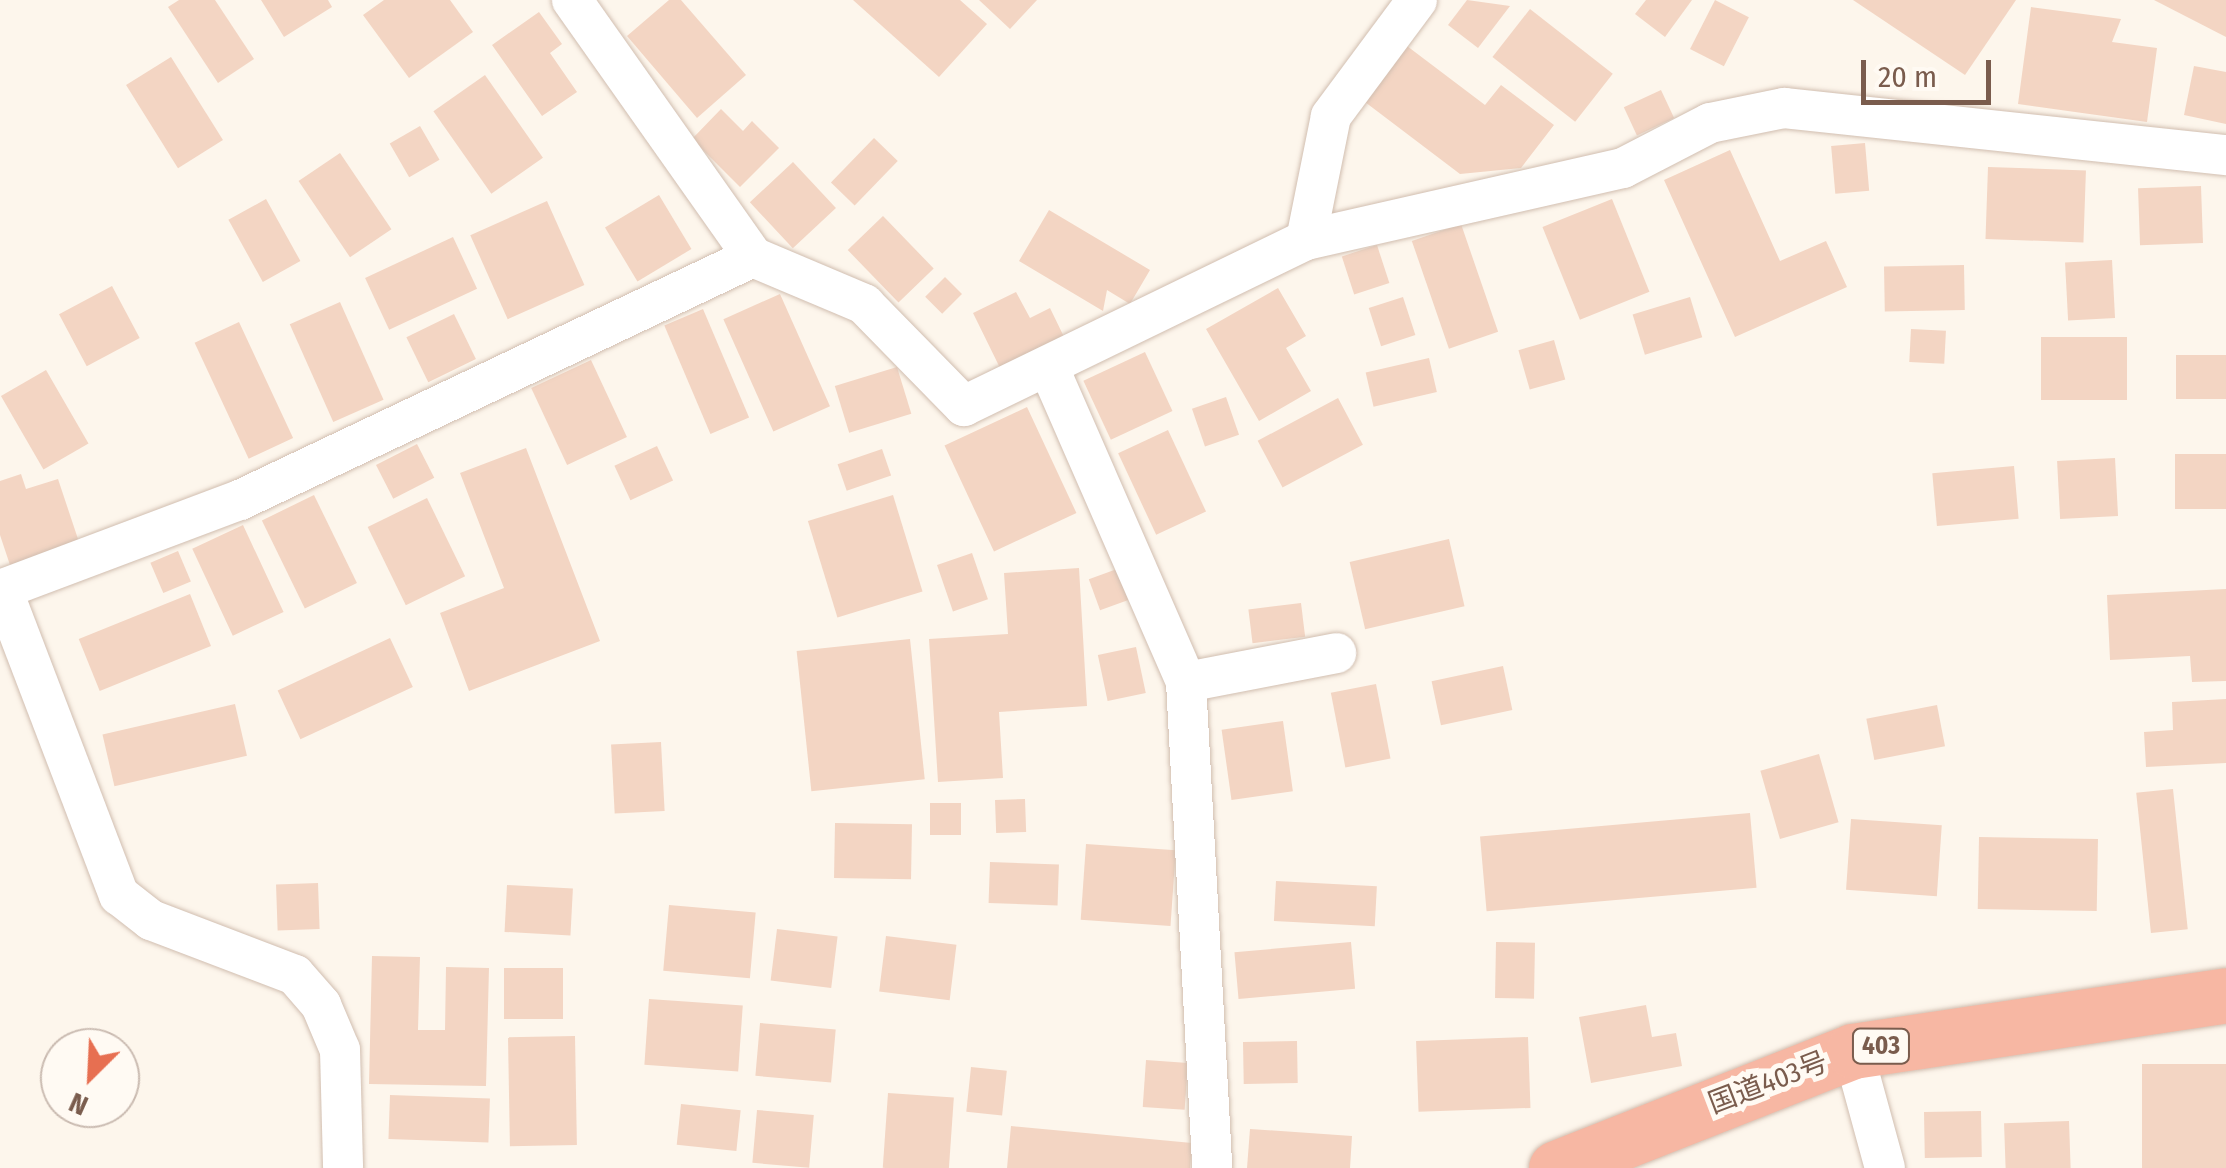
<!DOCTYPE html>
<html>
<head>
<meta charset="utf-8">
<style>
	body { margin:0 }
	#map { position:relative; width:2226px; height:1168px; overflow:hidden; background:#fdf6ec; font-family:"Fira Sans Condensed","Noto Sans JP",sans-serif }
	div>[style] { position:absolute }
	.building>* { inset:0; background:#f3d5c3; transform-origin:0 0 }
	.roads { filter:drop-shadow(0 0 2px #d1beb0) drop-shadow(0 0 2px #d1beb0) }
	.street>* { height:40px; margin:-20px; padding:0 20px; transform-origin:20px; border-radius:20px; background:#fff }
	.highway>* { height:55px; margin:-27.5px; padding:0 27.5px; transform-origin:27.5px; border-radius:27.5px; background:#f7b7a3 }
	span { translate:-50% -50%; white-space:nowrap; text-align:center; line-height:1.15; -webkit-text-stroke:10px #fffaf3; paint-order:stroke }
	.shield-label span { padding:2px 8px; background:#fffaf3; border:2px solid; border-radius:8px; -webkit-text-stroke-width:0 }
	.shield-label { font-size:25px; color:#7a5c4d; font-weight:700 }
	.street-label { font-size:28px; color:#7a5c4d }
	.north { position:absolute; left:40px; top:1028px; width:100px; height:100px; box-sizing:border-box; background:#fffaf3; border:2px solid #cabbb1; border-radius:50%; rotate:204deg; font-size:28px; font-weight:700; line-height:40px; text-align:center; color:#7a5c4d }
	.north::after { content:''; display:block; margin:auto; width:35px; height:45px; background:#e76f51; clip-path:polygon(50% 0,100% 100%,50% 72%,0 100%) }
	.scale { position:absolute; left:1861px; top:60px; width:130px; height:45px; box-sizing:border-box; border:5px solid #7a5c4d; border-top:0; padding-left:12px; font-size:30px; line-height:35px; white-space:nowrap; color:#7a5c4d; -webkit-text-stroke:8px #fffaf3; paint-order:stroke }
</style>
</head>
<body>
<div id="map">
	<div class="building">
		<i style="clip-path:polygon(179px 0,215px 0,254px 59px,218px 83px,168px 7px)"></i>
		<i style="clip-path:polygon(261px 0,328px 0,332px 7px,284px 37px)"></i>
		<i style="clip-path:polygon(384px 0,450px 0,473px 32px,409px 78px,363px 15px)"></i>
		<i style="clip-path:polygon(669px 0,681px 0,746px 75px,697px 118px,627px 36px)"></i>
		<i style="clip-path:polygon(853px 0,960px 0,987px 24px,939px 77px)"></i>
		<i style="clip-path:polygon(979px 0,1037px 0,1010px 29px)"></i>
		<i style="clip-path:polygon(1467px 0,1510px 6px,1478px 48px,1448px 25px)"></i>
		<i style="clip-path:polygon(1646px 0,1692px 0,1665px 37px,1635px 14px)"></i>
		<i style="left:1715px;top:0;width:38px;height:55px;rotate:27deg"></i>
		<i style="clip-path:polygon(1853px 0,2016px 0,1965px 75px)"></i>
		<i style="clip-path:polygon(2154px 0,2226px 0,2226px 37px)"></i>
		<i style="clip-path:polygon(2031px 7px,2121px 19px,2112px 42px,2157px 48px,2147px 122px,2018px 104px)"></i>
		<i style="left:1530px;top:9px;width:105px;height:61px;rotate:38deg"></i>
		<i style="clip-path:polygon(539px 12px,562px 44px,550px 53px,577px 92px,542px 116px,492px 45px)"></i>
		<i style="clip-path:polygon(1407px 46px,1485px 105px,1501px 85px,1554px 125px,1521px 168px,1460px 174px,1365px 102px)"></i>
		<i style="left:171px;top:57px;width:98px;height:53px;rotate:58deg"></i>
		<i style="clip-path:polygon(2194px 66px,2226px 72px,2226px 124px,2184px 115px)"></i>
		<i style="left:485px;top:75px;width:101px;height:63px;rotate:55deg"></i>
		<i style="left:1661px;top:90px;width:31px;height:41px;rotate:65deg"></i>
		<i style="clip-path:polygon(721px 109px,743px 131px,752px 121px,779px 148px,740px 187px,692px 139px)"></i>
		<i style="left:420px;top:126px;width:39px;height:35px;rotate:60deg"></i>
		<i style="left:874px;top:138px;width:33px;height:62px;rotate:44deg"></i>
		<i style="left:1865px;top:143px;width:48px;height:34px;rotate:85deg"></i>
		<i style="clip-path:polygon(1730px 150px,1780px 261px,1826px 241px,1847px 287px,1735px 337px,1664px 180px)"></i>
		<i style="left:340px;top:153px;width:92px;height:50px;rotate:56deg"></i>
		<i style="left:793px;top:162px;width:63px;height:59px;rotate:47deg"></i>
		<i style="left:1988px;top:167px;width:98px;height:72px;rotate:2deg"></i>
		<i style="left:2201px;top:186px;width:57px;height:63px;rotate:88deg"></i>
		<i style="left:659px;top:195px;width:63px;height:63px;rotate:59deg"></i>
		<i style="left:266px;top:199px;width:71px;height:43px;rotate:61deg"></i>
		<i style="left:1612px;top:199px;width:100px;height:75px;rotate:68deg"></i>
		<i style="left:547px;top:201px;width:92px;height:84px;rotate:66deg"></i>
		<i style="clip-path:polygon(1049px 210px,1150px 270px,1130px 304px,1107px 290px,1103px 311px,1019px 261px)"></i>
		<i style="left:883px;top:216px;width:73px;height:49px;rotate:46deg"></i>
		<i style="left:1461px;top:224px;width:114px;height:52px;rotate:71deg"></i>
		<i style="left:453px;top:237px;width:57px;height:97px;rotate:65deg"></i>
		<i style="left:1377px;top:245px;width:40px;height:37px;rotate:72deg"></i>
		<i style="left:2112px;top:260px;width:58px;height:47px;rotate:87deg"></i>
		<i style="left:1964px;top:265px;width:45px;height:80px;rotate:89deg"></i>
		<i style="left:945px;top:277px;width:24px;height:28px;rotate:45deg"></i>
		<i style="left:112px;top:286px;width:59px;height:60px;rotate:62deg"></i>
		<i style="clip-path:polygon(1278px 288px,1306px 336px,1286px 348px,1311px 391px,1259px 421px,1206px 329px)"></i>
		<i style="clip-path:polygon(1016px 292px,1030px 318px,1050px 308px,1066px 341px,1002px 372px,973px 313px)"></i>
		<i style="left:780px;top:294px;width:123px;height:62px;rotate:66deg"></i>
		<i style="left:1403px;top:297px;width:40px;height:36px;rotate:72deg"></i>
		<i style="left:1690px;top:297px;width:42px;height:60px;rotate:73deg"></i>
		<i style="left:340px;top:302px;width:107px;height:55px;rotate:66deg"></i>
		<i style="left:703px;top:309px;width:118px;height:42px;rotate:67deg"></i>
		<i style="left:454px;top:314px;width:50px;height:53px;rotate:64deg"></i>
		<i style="left:239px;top:322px;width:128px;height:49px;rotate:65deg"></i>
		<i style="left:1911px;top:329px;width:35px;height:33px;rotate:3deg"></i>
		<i style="left:2041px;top:337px;width:86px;height:63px"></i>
		<i style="left:1554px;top:340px;width:41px;height:37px;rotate:74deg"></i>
		<i style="left:1145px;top:352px;width:65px;height:68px;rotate:65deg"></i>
		<i style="left:2226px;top:355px;width:44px;height:50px;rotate:90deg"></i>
		<i style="left:1429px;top:358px;width:35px;height:65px;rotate:77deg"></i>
		<i style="left:591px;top:360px;width:85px;height:66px;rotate:65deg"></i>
		<i style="left:897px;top:367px;width:49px;height:65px;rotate:73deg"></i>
		<i style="left:46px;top:370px;width:85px;height:52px;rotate:60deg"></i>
		<i style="left:1226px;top:397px;width:40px;height:36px;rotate:71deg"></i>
		<i style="left:1338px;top:398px;width:53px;height:91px;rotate:62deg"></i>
		<i style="left:1027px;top:407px;width:117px;height:91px;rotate:65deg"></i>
		<i style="left:1168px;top:430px;width:90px;height:55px;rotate:65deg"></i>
		<i style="left:417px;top:444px;width:38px;height:46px;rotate:63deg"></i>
		<i style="left:657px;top:446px;width:38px;height:47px;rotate:65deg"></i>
		<i style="clip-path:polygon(526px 448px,600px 641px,469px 691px,440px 613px,504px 588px,460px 473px)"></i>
		<i style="left:882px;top:449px;width:28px;height:47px;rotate:71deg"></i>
		<i style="left:2226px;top:454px;width:55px;height:51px;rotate:90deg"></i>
		<i style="left:2115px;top:458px;width:58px;height:58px;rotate:87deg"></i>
		<i style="left:2014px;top:466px;width:53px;height:82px;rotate:85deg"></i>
		<i style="clip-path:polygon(21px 474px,26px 489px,58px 479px,79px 542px,10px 565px,0 535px,0 481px)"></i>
		<i style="left:314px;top:495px;width:98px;height:58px;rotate:64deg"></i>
		<i style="left:893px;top:495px;width:101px;height:89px;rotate:73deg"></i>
		<i style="left:427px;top:498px;width:87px;height:66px;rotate:64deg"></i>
		<i style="left:243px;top:525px;width:96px;height:56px;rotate:65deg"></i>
		<i style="left:1449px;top:539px;width:69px;height:102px;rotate:77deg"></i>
		<i style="left:178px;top:551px;width:33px;height:30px;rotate:67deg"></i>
		<i style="left:972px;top:553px;width:49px;height:37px;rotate:71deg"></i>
		<i style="clip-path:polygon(1079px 568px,1087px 706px,999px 712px,1003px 778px,938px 782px,929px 639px,1008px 634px,1004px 573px)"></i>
		<i style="left:1117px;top:569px;width:33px;height:30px;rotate:70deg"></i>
		<i style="clip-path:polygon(2226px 589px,2226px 681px,2192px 682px,2190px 656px,2110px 660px,2107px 595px)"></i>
		<i style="left:190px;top:594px;width:56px;height:120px;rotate:68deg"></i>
		<i style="left:1301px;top:603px;width:34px;height:53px;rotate:83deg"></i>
		<i style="left:390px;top:638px;width:54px;height:124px;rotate:65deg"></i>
		<i style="left:910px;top:639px;width:141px;height:114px;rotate:84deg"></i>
		<i style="left:1136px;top:647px;width:47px;height:39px;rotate:78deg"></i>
		<i style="left:1503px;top:666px;width:45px;height:73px;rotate:78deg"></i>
		<i style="left:1376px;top:684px;width:76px;height:46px;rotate:79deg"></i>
		<i style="clip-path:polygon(2226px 699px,2226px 763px,2146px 767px,2144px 732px,2173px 730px,2172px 702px)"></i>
		<i style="left:235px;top:704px;width:53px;height:136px;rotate:77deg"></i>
		<i style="left:1937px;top:705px;width:42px;height:72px;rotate:79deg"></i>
		<i style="left:1283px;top:721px;width:71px;height:62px;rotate:82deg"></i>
		<i style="left:661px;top:742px;width:69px;height:50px;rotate:87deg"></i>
		<i style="left:1819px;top:754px;width:71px;height:61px;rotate:74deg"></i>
		<i style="left:2173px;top:789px;width:141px;height:37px;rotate:84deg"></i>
		<i style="left:1025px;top:799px;width:33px;height:30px;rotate:88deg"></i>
		<i style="left:930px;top:803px;width:31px;height:32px"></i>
		<i style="left:1750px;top:813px;width:75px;height:271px;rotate:85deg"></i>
		<i style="left:1851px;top:819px;width:91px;height:71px;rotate:4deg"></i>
		<i style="left:835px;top:823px;width:77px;height:55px;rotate:1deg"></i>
		<i style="left:1979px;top:837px;width:119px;height:72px;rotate:1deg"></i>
		<i style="left:1086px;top:844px;width:90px;height:76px;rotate:4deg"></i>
		<i style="left:990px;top:862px;width:69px;height:41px;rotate:2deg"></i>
		<i style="left:1276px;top:881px;width:101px;height:40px;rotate:3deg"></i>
		<i style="left:318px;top:883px;width:46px;height:42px;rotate:88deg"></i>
		<i style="left:507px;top:885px;width:66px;height:47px;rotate:3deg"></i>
		<i style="left:669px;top:905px;width:87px;height:66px;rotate:5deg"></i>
		<i style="left:777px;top:929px;width:61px;height:52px;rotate:7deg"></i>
		<i style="left:886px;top:936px;width:71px;height:56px;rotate:7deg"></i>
		<i style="left:1351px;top:942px;width:47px;height:117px;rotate:85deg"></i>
		<i style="left:1496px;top:942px;width:39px;height:56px;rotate:1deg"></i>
		<i style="clip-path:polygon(372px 956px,420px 957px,418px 1030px,445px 1030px,446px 967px,489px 968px,486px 1086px,369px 1084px)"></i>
		<i style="left:504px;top:968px;width:59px;height:51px"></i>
		<i style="left:649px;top:999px;width:94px;height:66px;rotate:4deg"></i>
		<i style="clip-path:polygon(1646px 1005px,1652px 1037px,1676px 1033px,1682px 1066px,1591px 1083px,1579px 1017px)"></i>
		<i style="left:760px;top:1023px;width:76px;height:53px;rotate:5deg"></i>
		<i style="left:575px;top:1036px;width:109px;height:67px;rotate:89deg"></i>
		<i style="left:1528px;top:1037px;width:71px;height:112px;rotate:88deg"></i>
		<i style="left:1297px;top:1041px;width:42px;height:54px;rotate:89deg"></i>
		<i style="left:1146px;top:1060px;width:42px;height:47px;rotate:4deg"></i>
		<i style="left:2226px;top:1064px;width:104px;height:84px;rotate:90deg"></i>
		<i style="left:971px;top:1067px;width:36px;height:45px;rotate:6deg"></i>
		<i style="left:888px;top:1093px;width:66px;height:75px;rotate:4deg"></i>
		<i style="left:390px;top:1095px;width:100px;height:44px;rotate:2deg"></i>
		<i style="left:681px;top:1104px;width:60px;height:41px;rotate:6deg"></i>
		<i style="left:757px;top:1110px;width:57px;height:53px;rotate:5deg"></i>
		<i style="left:1981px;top:1111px;width:46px;height:57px;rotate:89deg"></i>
		<i style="left:2069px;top:1121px;width:47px;height:65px;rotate:88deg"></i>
		<i style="clip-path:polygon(1011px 1126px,1192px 1143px,1190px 1168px,1007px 1168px)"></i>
		<i style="clip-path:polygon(1250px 1129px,1352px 1136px,1350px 1168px,1247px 1168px)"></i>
	</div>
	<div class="roads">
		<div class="street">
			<i style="left:572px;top:0;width:314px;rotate:54.8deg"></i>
			<i style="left:753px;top:257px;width:121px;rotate:22.9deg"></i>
			<i style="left:864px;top:304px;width:143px;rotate:45.6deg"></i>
			<i style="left:964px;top:406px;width:380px;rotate:-25.9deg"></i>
			<i style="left:1306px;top:240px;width:325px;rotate:-12.8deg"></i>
			<i style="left:1623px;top:168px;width:98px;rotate:-27.3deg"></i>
			<i style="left:1710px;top:123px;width:76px;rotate:-11.5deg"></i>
			<i style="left:1784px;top:108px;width:444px;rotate:6.1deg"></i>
			<i style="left:1306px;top:240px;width:126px;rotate:-78.6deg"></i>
			<i style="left:1331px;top:116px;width:144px;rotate:-53.4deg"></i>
			<i style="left:1049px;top:368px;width:343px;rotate:66.4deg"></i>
			<i style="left:1186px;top:682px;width:487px;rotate:86.9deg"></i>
			<i style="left:2px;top:589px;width:328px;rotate:69.1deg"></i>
			<i style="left:119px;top:895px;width:41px;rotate:38deg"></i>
			<i style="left:151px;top:920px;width:154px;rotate:20.9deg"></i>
			<i style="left:295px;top:975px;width:40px;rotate:49deg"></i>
			<i style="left:321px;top:1005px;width:49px;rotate:67.1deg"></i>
			<i style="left:340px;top:1050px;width:118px;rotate:88.5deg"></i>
			<i style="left:0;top:590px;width:256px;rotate:-20.6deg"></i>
			<i style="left:240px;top:500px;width:568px;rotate:-25.35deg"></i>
			<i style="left:1186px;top:682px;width:153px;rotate:-10.9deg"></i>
			<i style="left:1853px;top:1051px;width:121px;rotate:74.7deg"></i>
		</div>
		<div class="highway">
			<i style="left:1556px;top:1168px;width:319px;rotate:-21.5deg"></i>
			<i style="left:1853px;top:1051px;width:377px;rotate:-8.5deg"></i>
		</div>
	</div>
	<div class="shield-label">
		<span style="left:1881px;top:1046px">403</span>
	</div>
	<div class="street-label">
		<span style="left:1768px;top:1083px;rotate:-21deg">国道403号</span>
	</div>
	<div class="north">N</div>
	<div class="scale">20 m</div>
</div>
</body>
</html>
